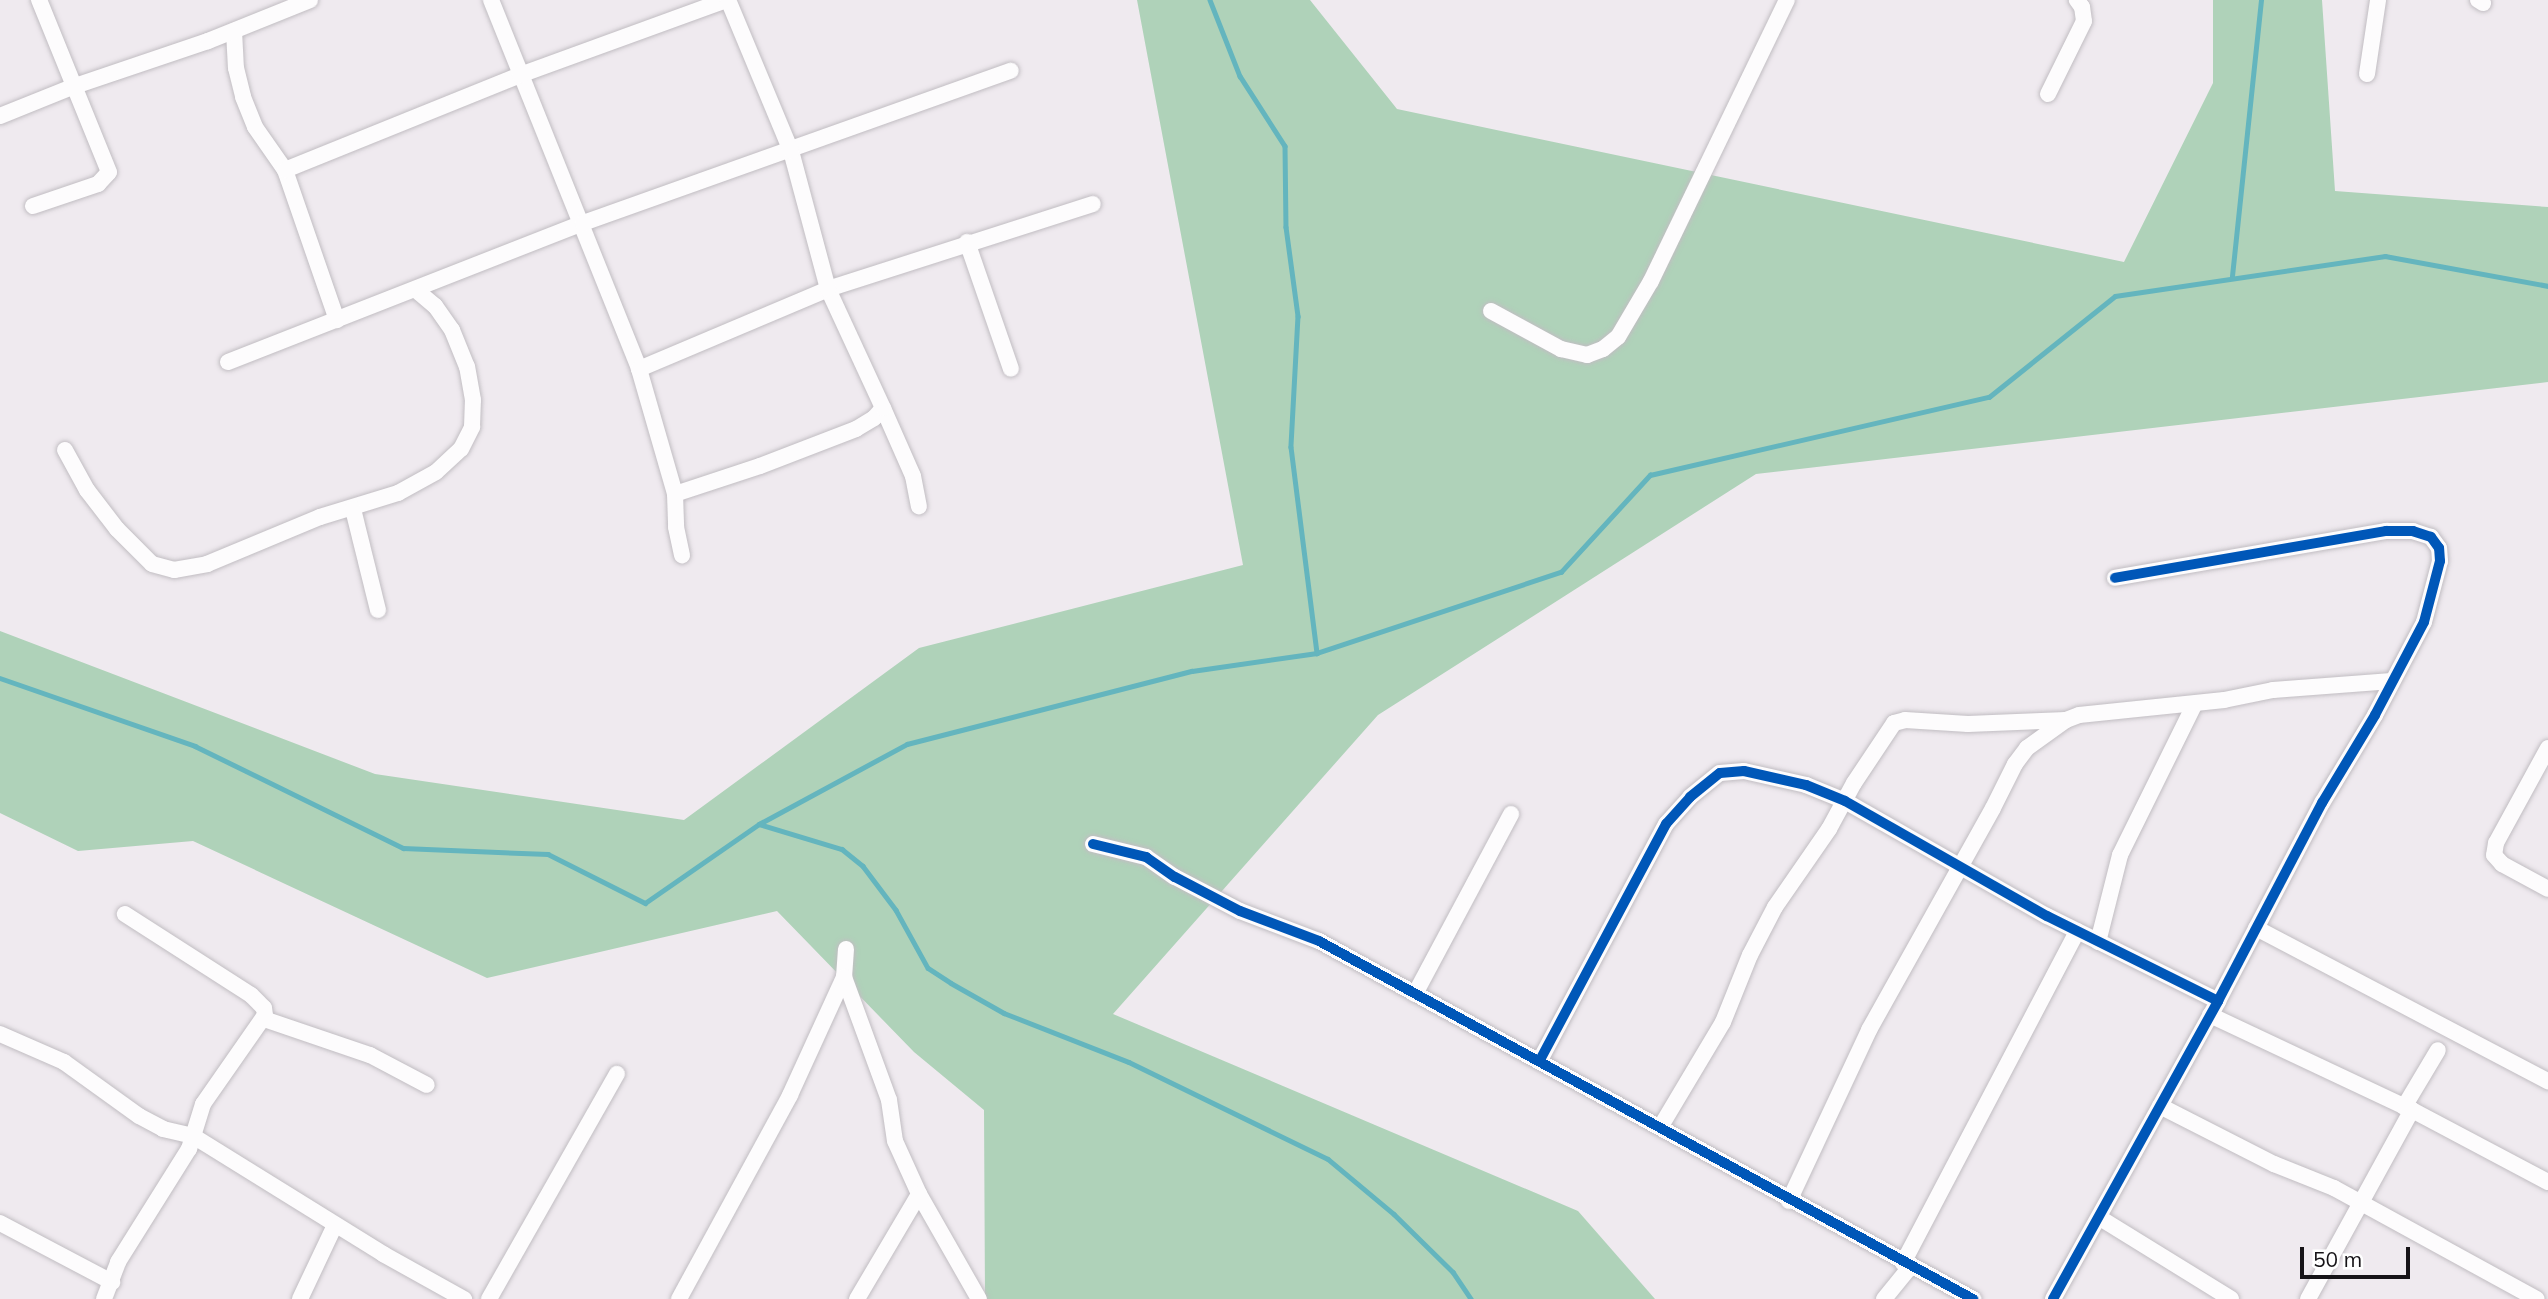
<!DOCTYPE html>
<html>
<head>
<meta charset="utf-8">
<style>
	body { margin:0 }
	#map { position:relative; width:2548px; height:1299px; overflow:hidden; background:#efeaef; font-family:Mulish,sans-serif }
	div>[style] { position:absolute }
	.forest>* { inset:0; background:#afd2b9 }
	.stream>* { height:4.5px; margin:-2.25px; padding:0 2.25px; transform-origin:2.25px; border-radius:2.25px; background:#64b5be }
	.roads { filter:drop-shadow(0 0 2px #c1bdc2) drop-shadow(0 0 2px #c1bdc2) }
	.minor>* { height:16px; margin:-8px; padding:0 8px; transform-origin:8px; border-radius:8px; background:#fdfcfd }
	.cycleway>* { height:10px; margin:-5px; padding:0 5px; transform-origin:5px; border-radius:5px; background:#0057b8 }
	span { translate:-50% -50%; white-space:nowrap; text-align:center; line-height:1.15; -webkit-text-stroke:5px #fff; paint-order:stroke }
	.scale { position:absolute; left:2300px; top:1247px; width:110px; height:32px; box-sizing:border-box; border:4px solid #161317; border-top:0; padding-left:9px; font-size:21px; line-height:24px; white-space:nowrap; color:#161317; -webkit-text-stroke:5px #fff; paint-order:stroke }
</style>
</head>
<body>
<div id="map">
	<div class="forest">
		<i style="clip-path:polygon(1137px 0,1310px 0,1397px 109px,2124px 262px,2213px 83px,2213px 0,2322px 0,2335px 191px,2548px 207px,2548px 382px,1756px 474px,1378px 715px,1113px 1014px,1578px 1211px,1655px 1299px,985px 1299px,984px 1110px,914px 1052px,777px 911px,487px 978px,193px 841px,78px 851px,0 813px,0 631px,375px 774px,684px 820px,919px 648px,1243px 565px)"></i>
	</div>
	<div class="stream">
		<i style="left:1210px;top:0;width:82px;rotate:68.5deg"></i>
		<i style="left:1240px;top:76px;width:83px;rotate:57.3deg"></i>
		<i style="left:1285px;top:146px;width:81px;rotate:89.3deg"></i>
		<i style="left:1286px;top:227px;width:90px;rotate:82.3deg"></i>
		<i style="left:1298px;top:316px;width:131px;rotate:93.1deg"></i>
		<i style="left:1291px;top:447px;width:208px;rotate:82.8deg"></i>
		<i style="left:2232px;top:276px;width:278px;rotate:-84deg"></i>
		<i style="left:0;top:678px;width:207px;rotate:19.2deg"></i>
		<i style="left:195px;top:746px;width:232px;rotate:26.1deg"></i>
		<i style="left:403px;top:848px;width:145px;rotate:2.4deg"></i>
		<i style="left:548px;top:854px;width:109px;rotate:26.8deg"></i>
		<i style="left:645px;top:903px;width:139px;rotate:-34.7deg"></i>
		<i style="left:759px;top:824px;width:168px;rotate:-28.4deg"></i>
		<i style="left:907px;top:744px;width:294px;rotate:-14.4deg"></i>
		<i style="left:1192px;top:671px;width:126px;rotate:-8.2deg"></i>
		<i style="left:1317px;top:653px;width:257px;rotate:-18.4deg"></i>
		<i style="left:1561px;top:572px;width:132px;rotate:-47.5deg"></i>
		<i style="left:1650px;top:475px;width:348px;rotate:-13deg"></i>
		<i style="left:1989px;top:397px;width:161px;rotate:-38.7deg"></i>
		<i style="left:2115px;top:296px;width:273px;rotate:-8.4deg"></i>
		<i style="left:2385px;top:256px;width:166px;rotate:10.4deg"></i>
		<i style="left:759px;top:824px;width:87px;rotate:16.8deg"></i>
		<i style="left:842px;top:849px;width:27px;rotate:39deg"></i>
		<i style="left:863px;top:866px;width:55px;rotate:53.1deg"></i>
		<i style="left:896px;top:910px;width:66px;rotate:61.1deg"></i>
		<i style="left:928px;top:968px;width:27px;rotate:33deg"></i>
		<i style="left:951px;top:983px;width:61px;rotate:29.5deg"></i>
		<i style="left:1004px;top:1013px;width:134px;rotate:21.4deg"></i>
		<i style="left:1129px;top:1062px;width:221px;rotate:26deg"></i>
		<i style="left:1328px;top:1159px;width:86px;rotate:39.8deg"></i>
		<i style="left:1394px;top:1214px;width:83px;rotate:44.5deg"></i>
		<i style="left:1453px;top:1272px;width:32px;rotate:56deg"></i>
	</div>
	<div class="roads">
		<div class="minor">
			<i style="left:491px;top:0;width:398px;rotate:68.1deg"></i>
			<i style="left:639px;top:369px;width:130px;rotate:73.9deg"></i>
			<i style="left:675px;top:494px;width:33px;rotate:88deg"></i>
			<i style="left:676px;top:527px;width:29px;rotate:78deg"></i>
			<i style="left:2478px;top:0;width:6px;rotate:31deg"></i>
			<i style="left:234px;top:31px;width:37px;rotate:87deg"></i>
			<i style="left:236px;top:68px;width:30px;rotate:76deg"></i>
			<i style="left:243px;top:97px;width:32px;rotate:68deg"></i>
			<i style="left:255px;top:127px;width:52px;rotate:55.1deg"></i>
			<i style="left:285px;top:170px;width:159px;rotate:70.9deg"></i>
			<i style="left:2367px;top:74px;width:75px;rotate:-81.5deg"></i>
			<i style="left:2048px;top:94px;width:81px;rotate:-63.7deg"></i>
			<i style="left:2084px;top:21px;width:14px;rotate:-98deg"></i>
			<i style="left:2082px;top:7px;width:9px;rotate:-126deg"></i>
			<i style="left:0;top:116px;width:78px;rotate:-21.9deg"></i>
			<i style="left:72px;top:87px;width:144px;rotate:-18.7deg"></i>
			<i style="left:208px;top:41px;width:110px;rotate:-21.9deg"></i>
			<i style="left:285px;top:170px;width:253px;rotate:-22deg"></i>
			<i style="left:520px;top:75px;width:219px;rotate:-20deg"></i>
			<i style="left:33px;top:206px;width:69px;rotate:-18.7deg"></i>
			<i style="left:98px;top:184px;width:16px;rotate:-47deg"></i>
			<i style="left:109px;top:172px;width:186px;rotate:-112.1deg"></i>
			<i style="left:967px;top:242px;width:134px;rotate:70.9deg"></i>
			<i style="left:1491px;top:311px;width:80px;rotate:28.5deg"></i>
			<i style="left:1561px;top:349px;width:27px;rotate:13deg"></i>
			<i style="left:1587px;top:355px;width:17px;rotate:-21deg"></i>
			<i style="left:1603px;top:349px;width:19px;rotate:-39deg"></i>
			<i style="left:1618px;top:337px;width:65px;rotate:-59.5deg"></i>
			<i style="left:1651px;top:281px;width:312px;rotate:-64.2deg"></i>
			<i style="left:228px;top:362px;width:381px;rotate:-21.4deg"></i>
			<i style="left:583px;top:223px;width:454px;rotate:-19.6deg"></i>
			<i style="left:639px;top:369px;width:205px;rotate:-22.9deg"></i>
			<i style="left:828px;top:289px;width:278px;rotate:-17.8deg"></i>
			<i style="left:883px;top:408px;width:74px;rotate:66.2deg"></i>
			<i style="left:913px;top:476px;width:31px;rotate:79deg"></i>
			<i style="left:65px;top:450px;width:46px;rotate:61.2deg"></i>
			<i style="left:87px;top:490px;width:49px;rotate:52.4deg"></i>
			<i style="left:117px;top:529px;width:49px;rotate:45deg"></i>
			<i style="left:152px;top:564px;width:23px;rotate:15deg"></i>
			<i style="left:174px;top:570px;width:34px;rotate:-10deg"></i>
			<i style="left:207px;top:564px;width:122px;rotate:-22.6deg"></i>
			<i style="left:320px;top:517px;width:82px;rotate:-17.1deg"></i>
			<i style="left:398px;top:493px;width:43px;rotate:-28.9deg"></i>
			<i style="left:436px;top:472px;width:34px;rotate:-43deg"></i>
			<i style="left:461px;top:449px;width:25px;rotate:-63deg"></i>
			<i style="left:472px;top:427px;width:27px;rotate:-88deg"></i>
			<i style="left:473px;top:400px;width:34px;rotate:-100deg"></i>
			<i style="left:467px;top:367px;width:40px;rotate:-112deg"></i>
			<i style="left:452px;top:330px;width:29px;rotate:-125deg"></i>
			<i style="left:435px;top:306px;width:25px;rotate:-140deg"></i>
			<i style="left:675px;top:494px;width:89px;rotate:-18.2deg"></i>
			<i style="left:760px;top:466px;width:103px;rotate:-21.1deg"></i>
			<i style="left:856px;top:429px;width:21px;rotate:-31deg"></i>
			<i style="left:874px;top:418px;width:13px;rotate:-48deg"></i>
			<i style="left:883px;top:408px;width:131px;rotate:-114.8deg"></i>
			<i style="left:828px;top:289px;width:143px;rotate:-105deg"></i>
			<i style="left:791px;top:151px;width:164px;rotate:-112.6deg"></i>
			<i style="left:353px;top:509px;width:104px;rotate:76.1deg"></i>
			<i style="left:2548px;top:748px;width:108px;rotate:118.7deg"></i>
			<i style="left:2496px;top:843px;width:12px;rotate:99deg"></i>
			<i style="left:2494px;top:855px;width:12px;rotate:48deg"></i>
			<i style="left:2502px;top:864px;width:52px;rotate:28.5deg"></i>
			<i style="left:1093px;top:844px;width:55px;rotate:13.8deg"></i>
			<i style="left:1146px;top:857px;width:35px;rotate:35deg"></i>
			<i style="left:1175px;top:877px;width:73px;rotate:27.6deg"></i>
			<i style="left:1240px;top:911px;width:85px;rotate:20.8deg"></i>
			<i style="left:1319px;top:941px;width:746px;rotate:28.7deg"></i>
			<i style="left:2256px;top:928px;width:330px;rotate:27.7deg"></i>
			<i style="left:2098px;top:942px;width:90px;rotate:-75.8deg"></i>
			<i style="left:2120px;top:855px;width:169px;rotate:-63.7deg"></i>
			<i style="left:846px;top:949px;width:28px;rotate:94deg"></i>
			<i style="left:844px;top:977px;width:131px;rotate:69.9deg"></i>
			<i style="left:889px;top:1100px;width:41px;rotate:81.7deg"></i>
			<i style="left:895px;top:1141px;width:58px;rotate:65.6deg"></i>
			<i style="left:919px;top:1194px;width:121px;rotate:60.3deg"></i>
			<i style="left:1415px;top:994px;width:204px;rotate:-61.9deg"></i>
			<i style="left:2210px;top:1015px;width:223px;rotate:25.2deg"></i>
			<i style="left:2412px;top:1110px;width:154px;rotate:27.9deg"></i>
			<i style="left:264px;top:1019px;width:112px;rotate:18.8deg"></i>
			<i style="left:370px;top:1055px;width:64px;rotate:27.8deg"></i>
			<i style="left:0;top:1034px;width:70px;rotate:23.6deg"></i>
			<i style="left:64px;top:1062px;width:92px;rotate:35.8deg"></i>
			<i style="left:139px;top:1116px;width:27px;rotate:28deg"></i>
			<i style="left:163px;top:1129px;width:31px;rotate:13deg"></i>
			<i style="left:193px;top:1136px;width:224px;rotate:31.8deg"></i>
			<i style="left:383px;top:1254px;width:93px;rotate:29.1deg"></i>
			<i style="left:1540px;top:1060px;width:268px;rotate:-61.9deg"></i>
			<i style="left:1666px;top:824px;width:36px;rotate:-48deg"></i>
			<i style="left:1690px;top:797px;width:38px;rotate:-39deg"></i>
			<i style="left:1720px;top:773px;width:24px;rotate:-5deg"></i>
			<i style="left:1744px;top:771px;width:64px;rotate:12.7deg"></i>
			<i style="left:1806px;top:785px;width:42px;rotate:22.3deg"></i>
			<i style="left:1845px;top:801px;width:232px;rotate:29.7deg"></i>
			<i style="left:2047px;top:916px;width:191px;rotate:26.4deg"></i>
			<i style="left:2160px;top:1106px;width:128px;rotate:27deg"></i>
			<i style="left:2274px;top:1164px;width:65px;rotate:21.8deg"></i>
			<i style="left:2334px;top:1188px;width:231px;rotate:28.7deg"></i>
			<i style="left:2404px;top:1107px;width:66px;rotate:-59.2deg"></i>
			<i style="left:1661px;top:1126px;width:121px;rotate:-59.2deg"></i>
			<i style="left:1723px;top:1022px;width:72px;rotate:-68.1deg"></i>
			<i style="left:1750px;top:955px;width:54px;rotate:-62.5deg"></i>
			<i style="left:1775px;top:907px;width:95px;rotate:-55.3deg"></i>
			<i style="left:1829px;top:829px;width:52px;rotate:-61.5deg"></i>
			<i style="left:1854px;top:783px;width:72px;rotate:-56.3deg"></i>
			<i style="left:1894px;top:723px;width:11px;rotate:-15deg"></i>
			<i style="left:1905px;top:720px;width:63px;rotate:3.6deg"></i>
			<i style="left:1968px;top:724px;width:98px;rotate:-2.3deg"></i>
			<i style="left:1789px;top:1201px;width:189px;rotate:-64.9deg"></i>
			<i style="left:1869px;top:1030px;width:254px;rotate:-60.8deg"></i>
			<i style="left:1993px;top:808px;width:49px;rotate:-63.4deg"></i>
			<i style="left:2015px;top:764px;width:20px;rotate:-53deg"></i>
			<i style="left:2027px;top:748px;width:48px;rotate:-35.7deg"></i>
			<i style="left:2066px;top:720px;width:14px;rotate:-21deg"></i>
			<i style="left:2079px;top:715px;width:146px;rotate:-5.9deg"></i>
			<i style="left:2224px;top:700px;width:50px;rotate:-11.5deg"></i>
			<i style="left:2273px;top:690px;width:119px;rotate:-4.3deg"></i>
			<i style="left:2100px;top:1218px;width:154px;rotate:31.7deg"></i>
			<i style="left:0;top:1223px;width:127px;rotate:27.8deg"></i>
			<i style="left:1903px;top:1263px;width:375px;rotate:-62.3deg"></i>
			<i style="left:104px;top:1299px;width:40px;rotate:-69deg"></i>
			<i style="left:118px;top:1262px;width:133px;rotate:-57.9deg"></i>
			<i style="left:189px;top:1149px;width:47px;rotate:-72.7deg"></i>
			<i style="left:203px;top:1104px;width:108px;rotate:-55.1deg"></i>
			<i style="left:265px;top:1015px;width:7px;rotate:-98deg"></i>
			<i style="left:264px;top:1008px;width:18px;rotate:-135deg"></i>
			<i style="left:251px;top:995px;width:150px;rotate:-147.3deg"></i>
			<i style="left:300px;top:1299px;width:82px;rotate:-64.7deg"></i>
			<i style="left:489px;top:1299px;width:259px;rotate:-60.4deg"></i>
			<i style="left:679px;top:1299px;width:232px;rotate:-61.4deg"></i>
			<i style="left:790px;top:1095px;width:130px;rotate:-65.4deg"></i>
			<i style="left:857px;top:1299px;width:122px;rotate:-59.4deg"></i>
			<i style="left:1884px;top:1299px;width:41px;rotate:-50.9deg"></i>
			<i style="left:2053px;top:1299px;width:341px;rotate:-61deg"></i>
			<i style="left:2218px;top:1001px;width:224px;rotate:-62.3deg"></i>
			<i style="left:2322px;top:803px;width:103px;rotate:-58.9deg"></i>
			<i style="left:2375px;top:715px;width:105px;rotate:-62.2deg"></i>
			<i style="left:2424px;top:622px;width:63px;rotate:-75.3deg"></i>
			<i style="left:2440px;top:561px;width:13px;rotate:-94deg"></i>
			<i style="left:2439px;top:548px;width:14px;rotate:-126deg"></i>
			<i style="left:2431px;top:537px;width:19px;rotate:-162deg"></i>
			<i style="left:2413px;top:531px;width:27px;rotate:180deg"></i>
			<i style="left:2386px;top:531px;width:275px;rotate:170.2deg"></i>
			<i style="left:2308px;top:1299px;width:216px;rotate:-61.2deg"></i>
		</div>
	</div>
	<div class="cycleway">
		<i style="left:1093px;top:844px;width:55px;rotate:13.8deg"></i>
		<i style="left:1146px;top:857px;width:35px;rotate:35deg"></i>
		<i style="left:1175px;top:877px;width:73px;rotate:27.6deg"></i>
		<i style="left:1240px;top:911px;width:85px;rotate:20.8deg"></i>
		<i style="left:1319px;top:941px;width:746px;rotate:28.7deg"></i>
		<i style="left:1540px;top:1060px;width:268px;rotate:-61.9deg"></i>
		<i style="left:1666px;top:824px;width:36px;rotate:-48deg"></i>
		<i style="left:1690px;top:797px;width:38px;rotate:-39deg"></i>
		<i style="left:1720px;top:773px;width:24px;rotate:-5deg"></i>
		<i style="left:1744px;top:771px;width:64px;rotate:12.7deg"></i>
		<i style="left:1806px;top:785px;width:42px;rotate:22.3deg"></i>
		<i style="left:1845px;top:801px;width:232px;rotate:29.7deg"></i>
		<i style="left:2047px;top:916px;width:191px;rotate:26.4deg"></i>
		<i style="left:2053px;top:1299px;width:341px;rotate:-61deg"></i>
		<i style="left:2218px;top:1001px;width:224px;rotate:-62.3deg"></i>
		<i style="left:2322px;top:803px;width:103px;rotate:-58.9deg"></i>
		<i style="left:2375px;top:715px;width:105px;rotate:-62.2deg"></i>
		<i style="left:2424px;top:622px;width:63px;rotate:-75.3deg"></i>
		<i style="left:2440px;top:561px;width:13px;rotate:-94deg"></i>
		<i style="left:2439px;top:548px;width:14px;rotate:-126deg"></i>
		<i style="left:2431px;top:537px;width:19px;rotate:-162deg"></i>
		<i style="left:2413px;top:531px;width:27px;rotate:180deg"></i>
		<i style="left:2386px;top:531px;width:275px;rotate:170.2deg"></i>
	</div>
	<div class="scale">50 m</div>
</div>
</body>
</html>
